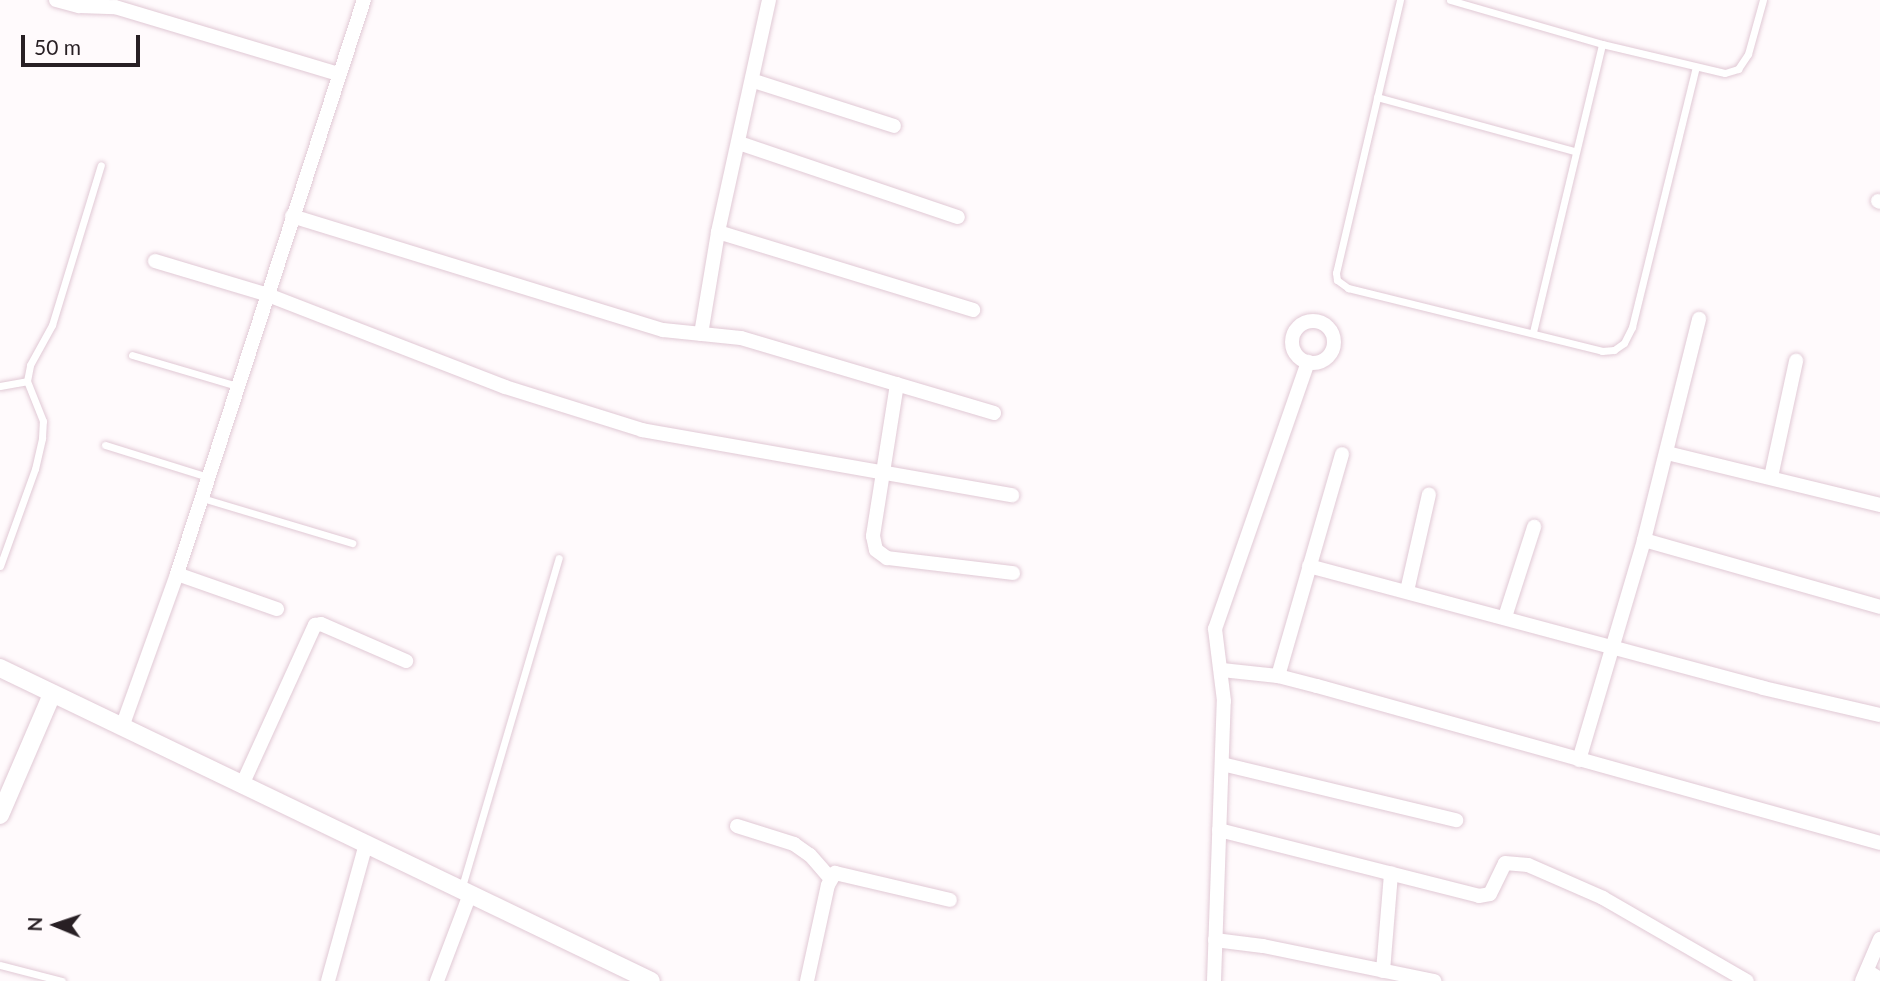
<!DOCTYPE html>
<html>
<head>
<meta charset="utf-8">
<style>
	body { margin:0 }
	#map { position:relative; width:1880px; height:981px; overflow:hidden; background:#fffafc; font-family:Lato,sans-serif }
	div>[style] { position:absolute }
	.roads { filter:drop-shadow(0 0 2px #e1c9d5) drop-shadow(0 0 2px #e1c9d5) }
	.service>* { height:7px; margin:-3.5px; padding:0 3.5px; transform-origin:3.5px; border-radius:3.5px; background:#fff }
	.minor>* { height:14px; margin:-7px; padding:0 7px; transform-origin:7px; border-radius:7px; background:#fff }
	.minor>.ring { margin:-7px; padding:0; box-sizing:content-box; background:none; border:14px solid #fff; border-radius:50% }
	.tertiary>* { height:18px; margin:-9px; padding:0 9px; transform-origin:9px; border-radius:9px; background:#fff }
	span { translate:-50% -50%; white-space:nowrap; text-align:center; line-height:1.15; -webkit-text-stroke:5px #fffafc; paint-order:stroke }
	.north { position:absolute; left:21px; top:890px; width:70px; height:70px; -webkit-text-stroke:5px #fffafc; paint-order:stroke; rotate:272deg; font-size:19px; font-weight:700; line-height:28px; text-align:center; color:#281f24 }
	.north::after { content:''; display:block; margin:auto; width:24px; height:32px; background:#281f24; clip-path:polygon(50% 0,100% 100%,50% 72%,0 100%) }
	.scale { position:absolute; left:21px; top:35px; width:119px; height:32px; box-sizing:border-box; border:4px solid #281f24; border-top:0; padding-left:9px; font-size:21px; line-height:24px; white-space:nowrap; color:#281f24; -webkit-text-stroke:5px #fffafc; paint-order:stroke }
</style>
</head>
<body>
<div id="map">
	<div class="roads">
		<div class="service">
			<i style="left:1400px;top:0;width:280px;rotate:103.2deg"></i>
			<i style="left:1336px;top:273px;width:7px;rotate:82deg"></i>
			<i style="left:1337px;top:280px;width:14px;rotate:36deg"></i>
			<i style="left:1348px;top:288px;width:262px;rotate:13.9deg"></i>
			<i style="left:1602px;top:351px;width:12px;rotate:-5deg"></i>
			<i style="left:1614px;top:350px;width:12px;rotate:-35deg"></i>
			<i style="left:1624px;top:343px;width:18px;rotate:-63deg"></i>
			<i style="left:1632px;top:327px;width:268px;rotate:-76.2deg"></i>
			<i style="left:1450px;top:0;width:158px;rotate:16.1deg"></i>
			<i style="left:1602px;top:44px;width:126px;rotate:13.3deg"></i>
			<i style="left:1725px;top:73px;width:14px;rotate:-17deg"></i>
			<i style="left:1738px;top:69px;width:18px;rotate:-56deg"></i>
			<i style="left:1748px;top:54px;width:56px;rotate:-74.5deg"></i>
			<i style="left:1377px;top:97px;width:205px;rotate:15.3deg"></i>
			<i style="left:1533px;top:332px;width:296px;rotate:-76.5deg"></i>
			<i style="left:132px;top:355px;width:109px;rotate:16.4deg"></i>
			<i style="left:0;top:386px;width:27px;rotate:-10deg"></i>
			<i style="left:105px;top:445px;width:108px;rotate:17.3deg"></i>
			<i style="left:202px;top:498px;width:157px;rotate:16.7deg"></i>
			<i style="left:0;top:566px;width:103px;rotate:-70.2deg"></i>
			<i style="left:35px;top:469px;width:32px;rotate:-77deg"></i>
			<i style="left:42px;top:438px;width:17px;rotate:-87deg"></i>
			<i style="left:43px;top:421px;width:43px;rotate:-111.8deg"></i>
			<i style="left:27px;top:381px;width:16px;rotate:-79deg"></i>
			<i style="left:30px;top:365px;width:46px;rotate:-61.2deg"></i>
			<i style="left:52px;top:325px;width:167px;rotate:-73deg"></i>
			<i style="left:461px;top:890px;width:346px;rotate:-73.6deg"></i>
			<i style="left:0;top:965px;width:64px;rotate:14.5deg"></i>
		</div>
		<div class="minor">
			<i style="left:56px;top:0;width:24px;rotate:15deg"></i>
			<i style="left:79px;top:6px;width:36px;rotate:2deg"></i>
			<i style="left:115px;top:7px;width:234px;rotate:16.7deg"></i>
			<i style="left:754px;top:81px;width:147px;rotate:17.8deg"></i>
			<i style="left:739px;top:143px;width:231px;rotate:18.7deg"></i>
			<i style="left:1878px;top:201px;width:2px;rotate:27deg"></i>
			<i style="left:292px;top:216px;width:388px;rotate:17.1deg"></i>
			<i style="left:663px;top:330px;width:78px;rotate:5.9deg"></i>
			<i style="left:741px;top:338px;width:264px;rotate:16.5deg"></i>
			<i style="left:718px;top:232px;width:267px;rotate:17deg"></i>
			<i style="left:155px;top:261px;width:118px;rotate:16.7deg"></i>
			<i style="left:268px;top:295px;width:254px;rotate:21.2deg"></i>
			<i style="left:505px;top:387px;width:144px;rotate:17.4deg"></i>
			<i style="left:642px;top:430px;width:376px;rotate:10deg"></i>
			<i class="ring" style="left:1292px;top:321px;width:28px;height:28px"></i>
			<i style="left:701px;top:334px;width:103px;rotate:-80.5deg"></i>
			<i style="left:718px;top:232px;width:238px;rotate:-77.6deg"></i>
			<i style="left:897px;top:384px;width:154px;rotate:99deg"></i>
			<i style="left:873px;top:536px;width:14px;rotate:78deg"></i>
			<i style="left:876px;top:550px;width:14px;rotate:36deg"></i>
			<i style="left:887px;top:558px;width:127px;rotate:6.8deg"></i>
			<i style="left:1667px;top:453px;width:219px;rotate:13.7deg"></i>
			<i style="left:1771px;top:477px;width:119px;rotate:-77.8deg"></i>
			<i style="left:1644px;top:540px;width:245px;rotate:15.8deg"></i>
			<i style="left:1309px;top:566px;width:470px;rotate:15deg"></i>
			<i style="left:1763px;top:688px;width:120px;rotate:13deg"></i>
			<i style="left:177px;top:574px;width:106px;rotate:19.3deg"></i>
			<i style="left:1407px;top:591px;width:99px;rotate:-77.2deg"></i>
			<i style="left:1505px;top:617px;width:95px;rotate:-72.1deg"></i>
			<i style="left:1222px;top:670px;width:56px;rotate:6.1deg"></i>
			<i style="left:1278px;top:676px;width:40px;rotate:14.4deg"></i>
			<i style="left:1317px;top:686px;width:584px;rotate:15.58deg"></i>
			<i style="left:1278px;top:676px;width:231px;rotate:-73.9deg"></i>
			<i style="left:122px;top:727px;width:163px;rotate:-70.2deg"></i>
			<i style="left:177px;top:574px;width:604px;rotate:-71.96deg"></i>
			<i style="left:1579px;top:760px;width:229px;rotate:-73.5deg"></i>
			<i style="left:1644px;top:540px;width:228px;rotate:-76deg"></i>
			<i style="left:1222px;top:764px;width:241px;rotate:13.5deg"></i>
			<i style="left:242px;top:785px;width:176px;rotate:-65.5deg"></i>
			<i style="left:315px;top:625px;width:6px;rotate:-9deg"></i>
			<i style="left:321px;top:624px;width:93px;rotate:23.5deg"></i>
			<i style="left:737px;top:826px;width:60px;rotate:17.5deg"></i>
			<i style="left:794px;top:844px;width:19px;rotate:35deg"></i>
			<i style="left:810px;top:855px;width:30px;rotate:49deg"></i>
			<i style="left:1219px;top:830px;width:268px;rotate:14.2deg"></i>
			<i style="left:1479px;top:896px;width:11px;rotate:-10deg"></i>
			<i style="left:1490px;top:894px;width:34px;rotate:-64deg"></i>
			<i style="left:1505px;top:863px;width:23px;rotate:5deg"></i>
			<i style="left:1528px;top:865px;width:82px;rotate:23.7deg"></i>
			<i style="left:1603px;top:898px;width:166px;rotate:30deg"></i>
			<i style="left:1215px;top:940px;width:48px;rotate:7.1deg"></i>
			<i style="left:1263px;top:946px;width:175px;rotate:11.6deg"></i>
			<i style="left:1383px;top:971px;width:98px;rotate:-85.3deg"></i>
			<i style="left:1867px;top:971px;width:15px;rotate:32deg"></i>
			<i style="left:328px;top:981px;width:142px;rotate:-74.5deg"></i>
			<i style="left:437px;top:981px;width:93px;rotate:-69.2deg"></i>
			<i style="left:807px;top:981px;width:98px;rotate:-77.7deg"></i>
			<i style="left:828px;top:885px;width:14px;rotate:-60deg"></i>
			<i style="left:835px;top:873px;width:118px;rotate:13.2deg"></i>
			<i style="left:1214px;top:981px;width:280px;rotate:-88deg"></i>
			<i style="left:1224px;top:701px;width:73px;rotate:-97.1deg"></i>
			<i style="left:1215px;top:629px;width:283px;rotate:-70.8deg"></i>
			<i style="left:1862px;top:981px;width:46px;rotate:-66.8deg"></i>
		</div>
		<div class="tertiary">
			<i style="left:0;top:668px;width:722px;rotate:25.68deg"></i>
			<i style="left:0;top:815px;width:132px;rotate:-66.7deg"></i>
		</div>
	</div>
	<div class="north">N</div>
	<div class="scale">50 m</div>
</div>
</body>
</html>
